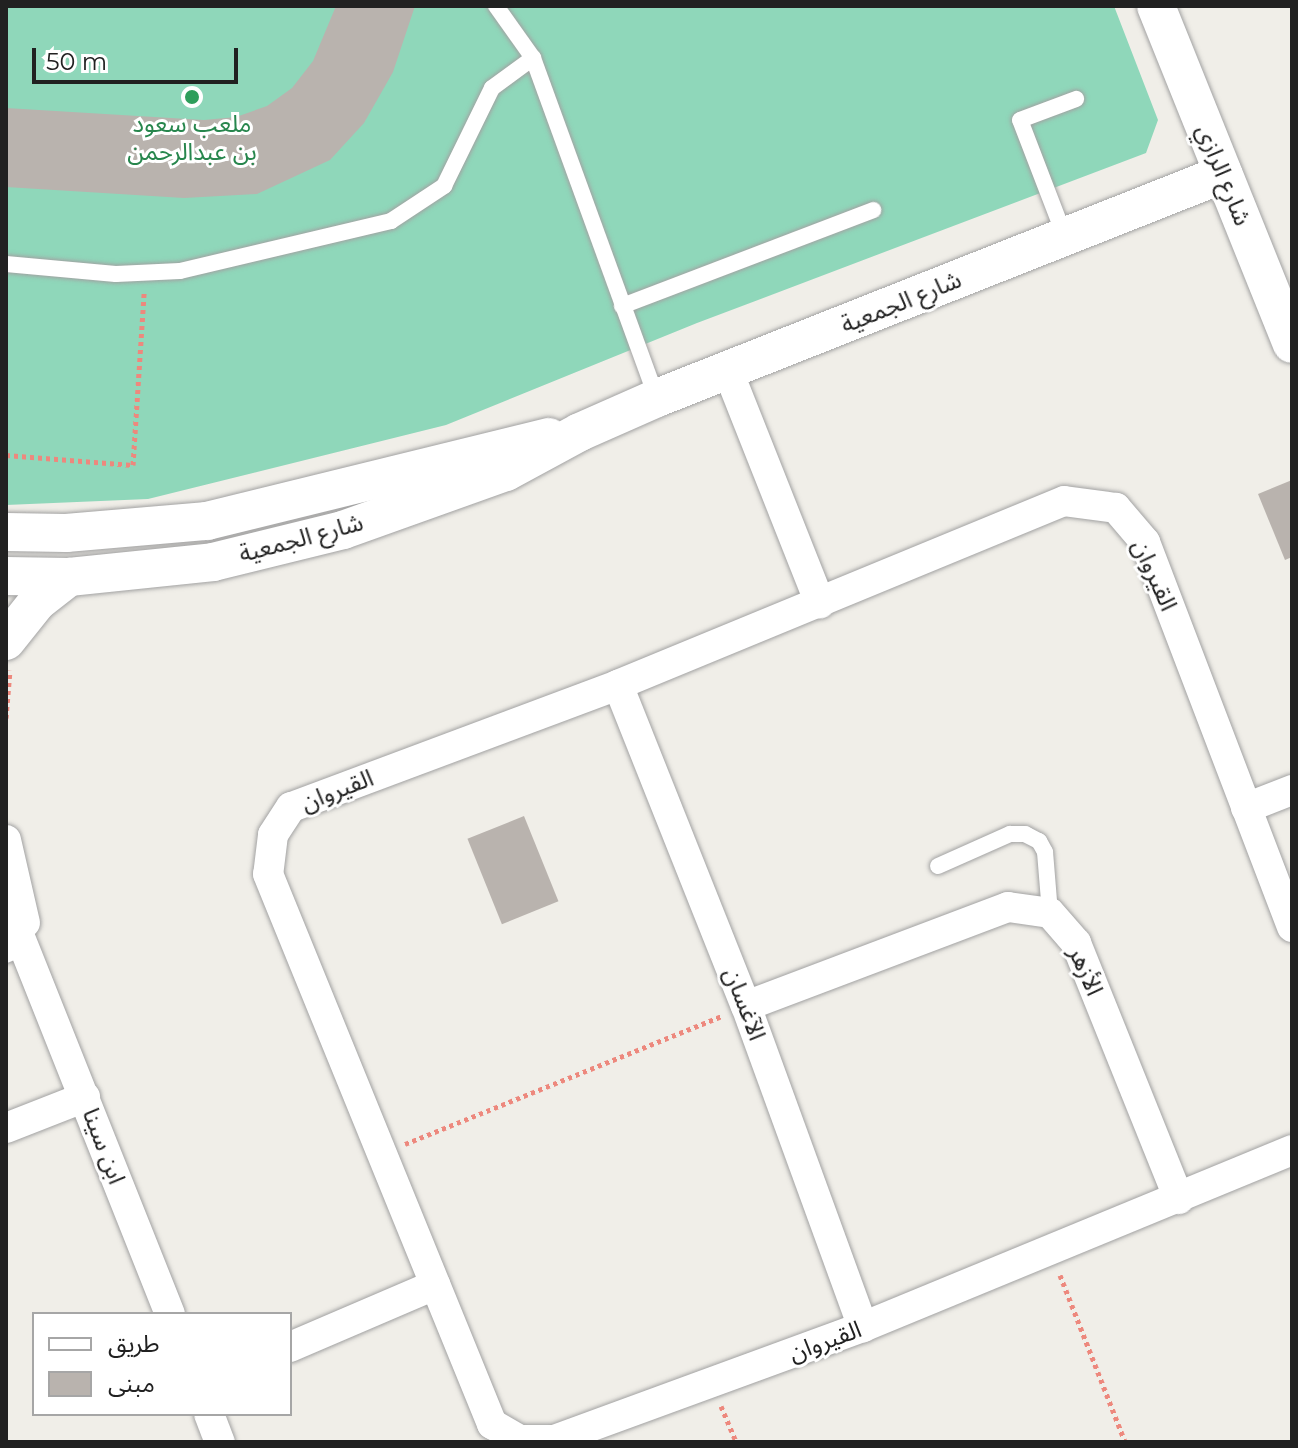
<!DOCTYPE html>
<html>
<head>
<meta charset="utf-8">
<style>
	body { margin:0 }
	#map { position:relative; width:1298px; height:1448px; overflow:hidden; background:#f0eee8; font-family:Montserrat,"Noto Sans Arabic",sans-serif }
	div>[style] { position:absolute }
	.pitch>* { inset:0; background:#8fd7ba }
	.building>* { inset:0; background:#b9b3ae; transform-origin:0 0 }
	.path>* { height:5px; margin-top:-2.5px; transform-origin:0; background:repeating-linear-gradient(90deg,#ed887d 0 4px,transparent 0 8px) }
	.roads { filter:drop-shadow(0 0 2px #a2a2a2) drop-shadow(0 0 2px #a2a2a2) }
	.service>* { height:16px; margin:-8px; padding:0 8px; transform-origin:8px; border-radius:8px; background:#fff }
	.minor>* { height:30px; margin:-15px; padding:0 15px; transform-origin:15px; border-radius:15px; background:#fff }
	.tertiary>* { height:38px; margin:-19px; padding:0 19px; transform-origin:19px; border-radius:19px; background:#fff }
	.dots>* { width:22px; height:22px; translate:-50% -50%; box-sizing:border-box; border:4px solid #fff; border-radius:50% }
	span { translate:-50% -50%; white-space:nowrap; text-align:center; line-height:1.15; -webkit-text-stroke:6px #fff; paint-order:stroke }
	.leisure-label { font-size:24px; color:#27864d }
	.street-label { font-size:24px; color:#212121 }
	.frame { position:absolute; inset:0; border:8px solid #212121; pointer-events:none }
	.legend { position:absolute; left:32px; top:1312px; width:260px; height:104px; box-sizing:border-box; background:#fff; border:2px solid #a6a6a6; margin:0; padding:10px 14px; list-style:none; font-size:24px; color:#212121 }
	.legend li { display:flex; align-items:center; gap:16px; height:40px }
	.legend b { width:40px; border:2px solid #a6a6a6 }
	.scale { position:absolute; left:32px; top:48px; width:206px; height:36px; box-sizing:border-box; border:4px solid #212121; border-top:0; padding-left:10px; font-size:24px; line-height:28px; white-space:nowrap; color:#212121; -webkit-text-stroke:6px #fff; paint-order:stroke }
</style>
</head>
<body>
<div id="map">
	<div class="pitch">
		<i style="clip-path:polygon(6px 6px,1114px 6px,1158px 120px,1146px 153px,697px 323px,446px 425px,148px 499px,6px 505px)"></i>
	</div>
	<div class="building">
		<i style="clip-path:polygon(336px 6px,415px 6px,393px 72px,364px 123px,330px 160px,257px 194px,184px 198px,6px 187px,6px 108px,204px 120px,236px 117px,267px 106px,292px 88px,313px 61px)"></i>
		<i style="clip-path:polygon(1292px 480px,1292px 557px,1285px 560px,1258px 494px)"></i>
		<i style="left:524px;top:816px;width:92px;height:61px;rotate:68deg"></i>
	</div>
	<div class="path">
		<i style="left:6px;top:455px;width:127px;rotate:4.5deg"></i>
		<i style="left:133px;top:465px;width:172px;rotate:-86.3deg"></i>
		<i style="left:6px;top:718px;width:48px;rotate:-85.2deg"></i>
		<i style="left:405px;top:1144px;width:342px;rotate:-22deg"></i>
		<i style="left:1060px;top:1275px;width:179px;rotate:68.7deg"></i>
		<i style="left:721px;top:1406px;width:39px;rotate:67deg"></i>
	</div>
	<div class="roads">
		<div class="service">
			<i style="left:496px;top:6px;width:64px;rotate:54.6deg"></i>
			<i style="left:533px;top:58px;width:362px;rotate:70deg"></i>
			<i style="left:1065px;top:237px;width:125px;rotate:-111deg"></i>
			<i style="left:1020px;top:120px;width:60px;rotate:-20.6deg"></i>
			<i style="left:6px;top:264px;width:110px;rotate:5.2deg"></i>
			<i style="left:116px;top:274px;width:64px;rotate:-2.7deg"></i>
			<i style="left:180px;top:271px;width:217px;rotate:-13.3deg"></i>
			<i style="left:391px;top:221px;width:64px;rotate:-33.4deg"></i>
			<i style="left:444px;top:186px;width:109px;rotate:-63.9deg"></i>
			<i style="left:492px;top:88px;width:51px;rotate:-36.2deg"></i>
			<i style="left:622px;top:306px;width:269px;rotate:-20.9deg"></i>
			<i style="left:938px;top:866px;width:79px;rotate:-24deg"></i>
			<i style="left:1010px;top:834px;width:15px"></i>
			<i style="left:1025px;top:834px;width:16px;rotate:27deg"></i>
			<i style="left:1039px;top:841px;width:13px;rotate:61deg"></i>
			<i style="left:1045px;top:852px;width:61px;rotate:85.3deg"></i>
			<i style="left:6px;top:955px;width:20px;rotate:-24deg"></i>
		</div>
		<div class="minor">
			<i style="left:728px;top:371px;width:250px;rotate:68.4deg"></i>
			<i style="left:618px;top:685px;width:346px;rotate:68.3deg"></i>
			<i style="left:746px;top:1006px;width:342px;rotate:70deg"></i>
			<i style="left:1246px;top:808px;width:49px;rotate:-21.4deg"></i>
			<i style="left:6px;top:840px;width:85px;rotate:77.1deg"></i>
			<i style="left:6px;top:902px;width:443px;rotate:68.3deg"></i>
			<i style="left:1292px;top:927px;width:412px;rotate:-110.9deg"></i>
			<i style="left:1145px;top:542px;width:45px;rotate:-130.5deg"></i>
			<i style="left:1116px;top:508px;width:52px;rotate:-172.3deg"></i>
			<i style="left:1064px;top:501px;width:482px;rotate:157.6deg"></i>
			<i style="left:618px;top:685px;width:349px;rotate:159.5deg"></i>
			<i style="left:291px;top:807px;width:33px;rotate:123deg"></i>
			<i style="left:273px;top:835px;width:39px;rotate:97deg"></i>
			<i style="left:268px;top:874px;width:594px;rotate:67.84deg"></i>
			<i style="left:492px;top:1424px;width:32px;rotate:30deg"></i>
			<i style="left:520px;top:1440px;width:34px"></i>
			<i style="left:554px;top:1440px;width:329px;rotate:-20.1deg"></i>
			<i style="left:863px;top:1327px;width:464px;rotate:-22.4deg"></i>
			<i style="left:746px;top:1006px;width:280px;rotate:-20.7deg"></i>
			<i style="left:1008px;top:907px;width:42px;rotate:8.1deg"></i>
			<i style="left:1050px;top:913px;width:40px;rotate:49deg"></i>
			<i style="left:1076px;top:943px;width:276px;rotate:68.1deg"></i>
			<i style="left:6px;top:1128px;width:85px;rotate:-21.4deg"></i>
			<i style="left:290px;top:1347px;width:158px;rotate:-23.2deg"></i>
			<i style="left:209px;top:1414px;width:30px;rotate:69deg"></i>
		</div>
		<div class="tertiary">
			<i style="left:1156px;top:6px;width:364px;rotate:68.1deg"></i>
			<i style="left:6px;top:532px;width:60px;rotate:1deg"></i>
			<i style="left:66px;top:533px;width:142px;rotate:-4.9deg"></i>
			<i style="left:207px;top:521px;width:352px;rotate:-13.8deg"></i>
			<i style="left:6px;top:576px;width:63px;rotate:0.9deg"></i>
			<i style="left:69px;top:577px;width:145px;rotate:-5.9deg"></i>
			<i style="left:213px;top:562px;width:134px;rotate:-13.8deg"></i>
			<i style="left:343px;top:530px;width:173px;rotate:-19.6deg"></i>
			<i style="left:506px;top:472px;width:84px;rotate:-28.4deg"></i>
			<i style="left:580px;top:432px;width:84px;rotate:-23.8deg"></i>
			<i style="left:657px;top:398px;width:609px;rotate:-21.59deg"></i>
			<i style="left:6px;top:641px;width:50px;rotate:-51.5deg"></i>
			<i style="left:37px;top:602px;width:41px;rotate:-38deg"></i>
		</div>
	</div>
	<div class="dots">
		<i style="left:192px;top:97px;background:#2e9e5b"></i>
	</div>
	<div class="leisure-label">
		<span style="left:192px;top:138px">ملعب سعود<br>بن عبدالرحمن</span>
	</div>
	<div class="street-label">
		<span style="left:1224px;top:175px;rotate:68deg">شارع الرازي</span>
		<span style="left:901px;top:302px;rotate:-22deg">شارع الجمعية</span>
		<span style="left:301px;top:538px;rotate:-15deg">شارع الجمعية</span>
		<span style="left:1155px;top:575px;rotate:66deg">القيروان</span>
		<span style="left:337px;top:790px;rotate:-21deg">القيروان</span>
		<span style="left:1086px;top:971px;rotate:66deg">الأزهر</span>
		<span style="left:745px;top:1004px;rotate:69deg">الآغسان</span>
		<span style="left:104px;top:1146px;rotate:69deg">ابن سينا</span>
		<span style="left:825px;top:1341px;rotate:-20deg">القيروان</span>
	</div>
	<div class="frame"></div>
	<ul class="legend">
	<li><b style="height:10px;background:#fff"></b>طريق</li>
	<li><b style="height:22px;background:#b9b3ae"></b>مبنى</li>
	</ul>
	<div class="scale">50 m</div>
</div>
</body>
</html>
